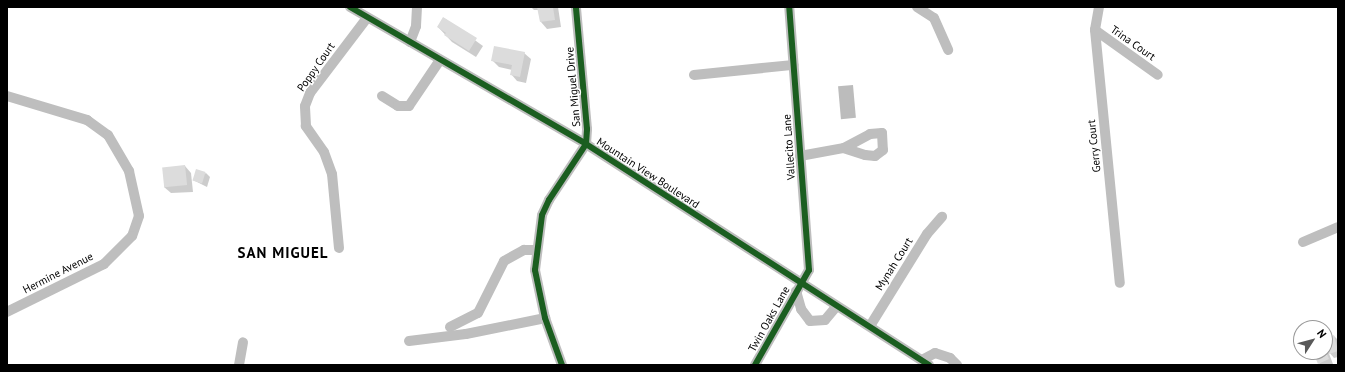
<!DOCTYPE html>
<html>
<head>
<meta charset="utf-8">
<style>
	body { margin:0 }
	#map { position:relative; width:1345px; height:372px; overflow:hidden; background:#fff; font-family:"PT Sans",sans-serif }
	div>[style] { position:absolute }
	.water>* { inset:0; background:#bcbcbc; transform-origin:0 0 }
	.shadow>* { inset:0; background:#0003 }
	.building>* { inset:0; background:#dcdcdc; transform-origin:0 0 }
	.minor>* { height:10px; margin:-5px; padding:0 5px; transform-origin:5px; border-radius:5px; background:#bebebe }
	.cycleway>* { height:6px; margin:-3px; padding:0 3px; transform-origin:3px; border-radius:3px; background:#1b5e20 }
	span { translate:-50% -50%; white-space:nowrap; text-align:center; line-height:1.15; -webkit-text-stroke:3px #fff; paint-order:stroke }
	.street-label { font-size:11px; color:#000 }
	.district-label { font-size:15px; color:#000; font-weight:700; letter-spacing:1px }
	.frame { position:absolute; inset:0; border:8px solid #000; pointer-events:none }
	.north { position:absolute; left:1293px; top:320px; width:40px; height:40px; box-sizing:border-box; background:#fff; border:1px solid #999; border-radius:50%; rotate:54deg; font-size:11px; font-weight:700; line-height:16px; text-align:center; color:#000 }
	.north::after { content:''; display:block; margin:auto; width:14px; height:18px; background:#595959; clip-path:polygon(50% 0,100% 100%,50% 72%,0 100%) }
</style>
</head>
<body>
<div id="map">
	<div class="water">
		<i style="left:853px;top:85px;width:33px;height:15px;rotate:85deg"></i>
	</div>
	<div class="shadow">
		<i style="clip-path:polygon(531px 7px,558px 7px,561px 27px,547px 29px,541px 22px,539px 10px,534px 10px)"></i>
		<i style="clip-path:polygon(444px 18px,483px 46px,476px 57px,452px 42px,438px 27px)"></i>
		<i style="clip-path:polygon(524px 53px,531px 59px,526px 83px,517px 81px,511px 74px,512px 70px,499px 67px,492px 60px)"></i>
		<i style="clip-path:polygon(185px 166px,191px 173px,193px 192px,171px 193px,164px 187px)"></i>
		<i style="clip-path:polygon(206px 173px,210px 177px,207px 187px,193px 180px)"></i>
		<i style="clip-path:polygon(1334px 336px,1338px 340px,1338px 357px,1334px 358px,1328px 351px,1333px 364px,1320px 365px,1314px 352px,1325px 352px,1325px 345px,1327px 347px,1325px 340px)"></i>
	</div>
	<div class="building">
		<i style="clip-path:polygon(537px 7px,553px 7px,555px 20px,540px 22px)"></i>
		<i style="clip-path:polygon(443px 17px,477px 38px,469px 51px,444px 35px,446px 33px,437px 27px)"></i>
		<i style="clip-path:polygon(494px 46px,525px 52px,520px 77px,510px 75px,512px 65px,491px 61px)"></i>
		<i style="left:185px;top:165px;width:20px;height:23px;rotate:84deg"></i>
		<i style="left:196px;top:169px;width:10px;height:12px;rotate:17deg"></i>
		<i style="clip-path:polygon(1334px 335px,1338px 351px,1329px 354px,1325px 339px)"></i>
		<i style="clip-path:polygon(1313px 352px,1326px 352px,1329px 359px,1318px 364px)"></i>
	</div>
	<div class="minor">
		<i style="left:350px;top:7px;width:273px;rotate:30.1deg"></i>
		<i style="left:586px;top:144px;width:408px;rotate:32.8deg"></i>
		<i style="left:917px;top:7px;width:20px;rotate:33deg"></i>
		<i style="left:934px;top:18px;width:35px;rotate:66deg"></i>
		<i style="left:1099px;top:7px;width:23px;rotate:100deg"></i>
		<i style="left:1095px;top:30px;width:254px;rotate:84.4deg"></i>
		<i style="left:1095px;top:30px;width:77px;rotate:35.5deg"></i>
		<i style="left:410px;top:42px;width:17px;rotate:-69deg"></i>
		<i style="left:416px;top:26px;width:19px;rotate:-87deg"></i>
		<i style="left:694px;top:75px;width:100px;rotate:-5.8deg"></i>
		<i style="left:7px;top:96px;width:84px;rotate:16.7deg"></i>
		<i style="left:87px;top:120px;width:26px;rotate:36deg"></i>
		<i style="left:108px;top:135px;width:42px;rotate:59.7deg"></i>
		<i style="left:129px;top:171px;width:46px;rotate:77.5deg"></i>
		<i style="left:139px;top:216px;width:21px;rotate:109deg"></i>
		<i style="left:132px;top:236px;width:40px;rotate:135deg"></i>
		<i style="left:104px;top:264px;width:108px;rotate:153.7deg"></i>
		<i style="left:382px;top:96px;width:19px;rotate:32deg"></i>
		<i style="left:398px;top:106px;width:11px"></i>
		<i style="left:409px;top:106px;width:55px;rotate:-56deg"></i>
		<i style="left:800px;top:156px;width:45px;rotate:-10.3deg"></i>
		<i style="left:844px;top:148px;width:30px;rotate:-28deg"></i>
		<i style="left:870px;top:134px;width:12px;rotate:-5deg"></i>
		<i style="left:882px;top:133px;width:17px;rotate:87deg"></i>
		<i style="left:883px;top:150px;width:10px;rotate:143deg"></i>
		<i style="left:875px;top:156px;width:10px;rotate:-174deg"></i>
		<i style="left:865px;top:155px;width:22px;rotate:-162deg"></i>
		<i style="left:1303px;top:242px;width:38px;rotate:-23deg"></i>
		<i style="left:339px;top:248px;width:74px;rotate:-95.4deg"></i>
		<i style="left:332px;top:174px;width:23px;rotate:-110deg"></i>
		<i style="left:324px;top:152px;width:32px;rotate:-125deg"></i>
		<i style="left:306px;top:126px;width:20px;rotate:-93deg"></i>
		<i style="left:305px;top:106px;width:14px;rotate:-69deg"></i>
		<i style="left:310px;top:93px;width:94px;rotate:-52.8deg"></i>
		<i style="left:796px;top:291px;width:19px;rotate:74deg"></i>
		<i style="left:801px;top:309px;width:15px;rotate:53deg"></i>
		<i style="left:810px;top:321px;width:15px;rotate:-4deg"></i>
		<i style="left:825px;top:320px;width:17px;rotate:-50deg"></i>
		<i style="left:870px;top:326px;width:108px;rotate:-58.2deg"></i>
		<i style="left:927px;top:234px;width:23px;rotate:-49deg"></i>
		<i style="left:450px;top:327px;width:31px;rotate:-27deg"></i>
		<i style="left:478px;top:313px;width:58px;rotate:-63.4deg"></i>
		<i style="left:504px;top:261px;width:23px;rotate:-29deg"></i>
		<i style="left:524px;top:250px;width:12px"></i>
		<i style="left:409px;top:341px;width:57px;rotate:-7deg"></i>
		<i style="left:466px;top:334px;width:81px;rotate:-11.4deg"></i>
		<i style="left:922px;top:360px;width:15px;rotate:-28deg"></i>
		<i style="left:935px;top:353px;width:16px;rotate:18deg"></i>
		<i style="left:950px;top:358px;width:10px;rotate:45deg"></i>
		<i style="left:239px;top:365px;width:23px;rotate:-80deg"></i>
		<i style="left:562px;top:365px;width:50px;rotate:-109.9deg"></i>
		<i style="left:545px;top:318px;width:49px;rotate:-101.8deg"></i>
		<i style="left:535px;top:270px;width:55px;rotate:-82.7deg"></i>
		<i style="left:542px;top:215px;width:17px;rotate:-65deg"></i>
		<i style="left:549px;top:200px;width:67px;rotate:-56.5deg"></i>
		<i style="left:586px;top:144px;width:15px;rotate:-86deg"></i>
		<i style="left:587px;top:129px;width:122px;rotate:-95.2deg"></i>
		<i style="left:755px;top:365px;width:109px;rotate:-60.4deg"></i>
		<i style="left:809px;top:270px;width:264px;rotate:-94.3deg"></i>
	</div>
	<div class="cycleway">
		<i style="left:350px;top:7px;width:273px;rotate:30.1deg"></i>
		<i style="left:586px;top:144px;width:408px;rotate:32.8deg"></i>
		<i style="left:562px;top:365px;width:50px;rotate:-109.9deg"></i>
		<i style="left:545px;top:318px;width:49px;rotate:-101.8deg"></i>
		<i style="left:535px;top:270px;width:55px;rotate:-82.7deg"></i>
		<i style="left:542px;top:215px;width:17px;rotate:-65deg"></i>
		<i style="left:549px;top:200px;width:67px;rotate:-56.5deg"></i>
		<i style="left:586px;top:144px;width:15px;rotate:-86deg"></i>
		<i style="left:587px;top:129px;width:122px;rotate:-95.2deg"></i>
		<i style="left:755px;top:365px;width:109px;rotate:-60.4deg"></i>
		<i style="left:809px;top:270px;width:264px;rotate:-94.3deg"></i>
	</div>
	<div class="street-label">
		<span style="left:1133px;top:43px;rotate:35deg">Trina Court</span>
		<span style="left:316px;top:67px;rotate:-55deg">Poppy Court</span>
		<span style="left:573px;top:87px;rotate:-95deg">San Miguel Drive</span>
		<span style="left:1094px;top:146px;rotate:-96deg">Gerry Court</span>
		<span style="left:789px;top:147px;rotate:-94deg">Vallecito Lane</span>
		<span style="left:648px;top:173px;rotate:33deg">Mountain View Boulevard</span>
		<span style="left:894px;top:264px;rotate:-58deg">Mynah Court</span>
		<span style="left:58px;top:273px;rotate:-27deg">Hermine Avenue</span>
		<span style="left:769px;top:319px;rotate:-61deg">Twin Oaks Lane</span>
	</div>
	<div class="district-label">
		<span style="left:283px;top:253px">SAN MIGUEL</span>
	</div>
	<div class="frame"></div>
	<div class="north">N</div>
</div>
</body>
</html>
